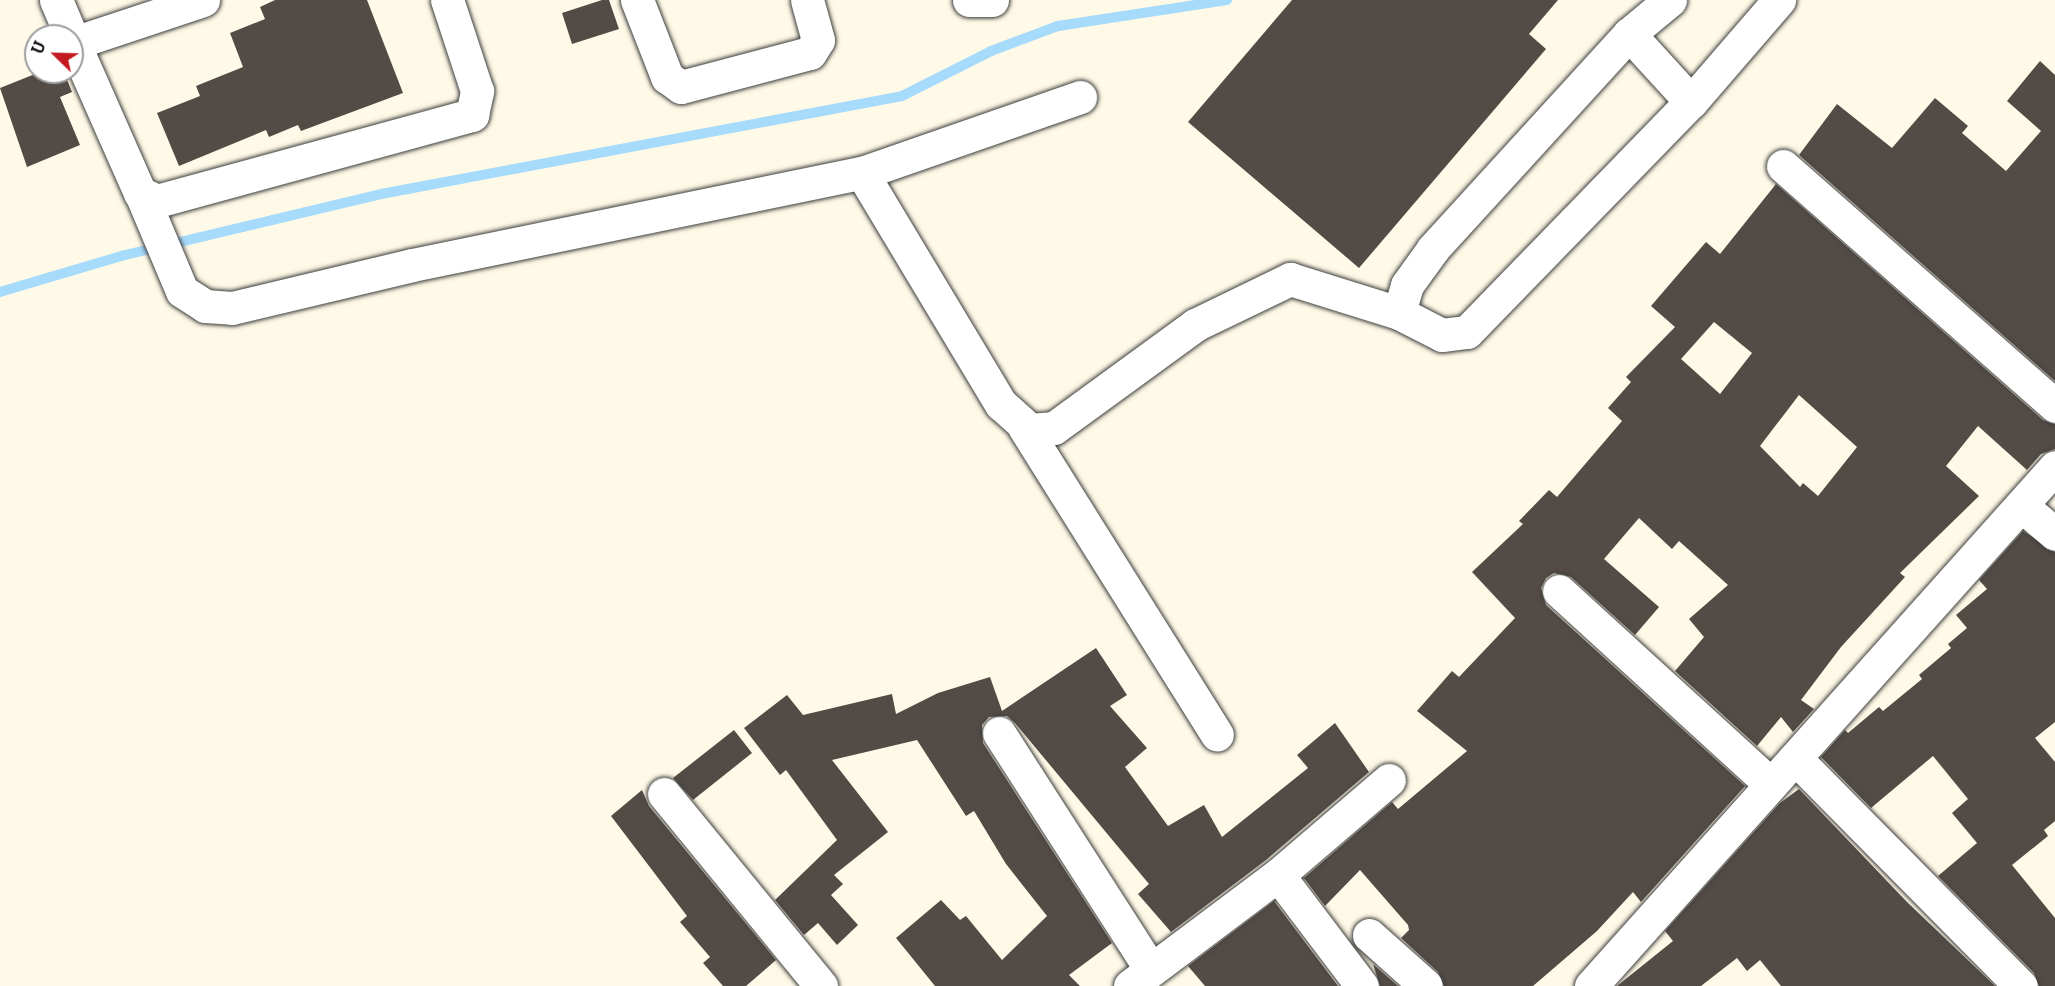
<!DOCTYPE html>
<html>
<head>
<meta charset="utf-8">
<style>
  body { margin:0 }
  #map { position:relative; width:2055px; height:986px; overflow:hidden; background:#fffae7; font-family:Bitter,serif }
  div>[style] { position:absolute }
  .stream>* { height:10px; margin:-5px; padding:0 5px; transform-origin:5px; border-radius:5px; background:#a7dbfb }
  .building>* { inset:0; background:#534b46 }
  .roads { filter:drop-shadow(0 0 2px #3d3d3d) drop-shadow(0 0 2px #3d3d3d) }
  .minor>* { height:33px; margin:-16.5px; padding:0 16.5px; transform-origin:16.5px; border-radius:16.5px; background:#fff }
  span { translate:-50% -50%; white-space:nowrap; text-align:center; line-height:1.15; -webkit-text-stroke:6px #fff; paint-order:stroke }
  .north { position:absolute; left:24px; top:24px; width:60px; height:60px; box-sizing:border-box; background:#fff; border:2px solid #9d9d9d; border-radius:50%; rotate:293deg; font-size:16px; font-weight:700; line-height:24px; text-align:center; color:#0a0a0a }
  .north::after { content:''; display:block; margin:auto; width:21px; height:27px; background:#c31921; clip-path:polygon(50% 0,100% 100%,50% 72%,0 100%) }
</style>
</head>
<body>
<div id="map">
  <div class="stream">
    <div style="left:0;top:292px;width:130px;rotate:-16.5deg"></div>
    <div style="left:125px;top:255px;width:263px;rotate:-13.4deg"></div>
    <div style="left:381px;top:194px;width:530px;rotate:-10.65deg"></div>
    <div style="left:902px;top:96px;width:100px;rotate:-26.8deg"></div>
    <div style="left:991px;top:51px;width:72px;rotate:-20.5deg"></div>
    <div style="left:1058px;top:26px;width:171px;rotate:-8.7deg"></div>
  </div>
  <div class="building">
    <div style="clip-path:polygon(275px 0,367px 0,403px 93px,301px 131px,298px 125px,269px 137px,266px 130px,179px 166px,157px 113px,200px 96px,196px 86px,243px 67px,230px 33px,265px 19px,260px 7px)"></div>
    <div style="clip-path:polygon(602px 0,609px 0,619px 29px,572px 44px,562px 13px)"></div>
    <div style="clip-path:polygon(1292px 0,1558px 0,1529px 34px,1546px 49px,1359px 268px,1188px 122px)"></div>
    <div style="clip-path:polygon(2040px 61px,2055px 75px,2055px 381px,1799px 155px,1837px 104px,1892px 148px,1935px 98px,1968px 126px,1962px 133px,2006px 171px,2041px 131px,2007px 101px)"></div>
    <div style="clip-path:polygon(40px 72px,64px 72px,72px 92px,60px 97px,80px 145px,27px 167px,0 88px)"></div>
    <div style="clip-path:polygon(evenodd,1776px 184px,2043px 420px,2055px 424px,2055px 449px,2041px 454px,2027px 470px,1978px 426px,1946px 466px,1979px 496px,1900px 573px,1905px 577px,1841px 647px,1801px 700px,1814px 709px,1793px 732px,1781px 717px,1757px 746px,1675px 671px,1704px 637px,1689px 619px,1728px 585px,1679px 541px,1672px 549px,1639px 518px,1604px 559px,1659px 607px,1635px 635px,1571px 577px,1554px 573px,1546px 578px,1541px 588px,1546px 605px,1745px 786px,1641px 902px,1633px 892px,1597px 931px,1533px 986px,1444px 986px,1438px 972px,1401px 938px,1409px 930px,1408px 925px,1360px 870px,1325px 906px,1304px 878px,1392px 802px,1398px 809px,1467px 751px,1417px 711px,1452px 671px,1459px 677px,1515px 618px,1472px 572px,1523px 524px,1519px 521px,1549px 490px,1557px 497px,1622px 421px,1608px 408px,1631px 382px,1626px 377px,1675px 327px,1651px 306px,1706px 242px,1720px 254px,1776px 184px,1714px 322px,1752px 353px,1720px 394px,1681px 359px,1714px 322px,1776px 184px,1799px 395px,1857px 447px,1818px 496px,1803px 483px,1800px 487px,1760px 446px,1799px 395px)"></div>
    <div style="clip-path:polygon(2023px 531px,2055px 552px,2055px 722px,2035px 738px,2055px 762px,2055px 821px,2044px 830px,2048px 836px,2012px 865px,2055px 918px,2055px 986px,2039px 986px,2034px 973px,1938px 876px,1977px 843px,1952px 813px,1968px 799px,1933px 756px,1871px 808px,1821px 757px,1845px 730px,1848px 733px,1879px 707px,1883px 711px,1922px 679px,1919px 675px,1951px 648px,1948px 644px,1967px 628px,1956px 615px,1987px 589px,1979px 580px)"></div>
    <div style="clip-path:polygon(1096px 648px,1127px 695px,1110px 706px,1147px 748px,1125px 767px,1168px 826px,1204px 805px,1222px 837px,1308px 768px,1297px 755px,1335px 723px,1369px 772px,1266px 860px,1171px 932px,1138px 894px,1149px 884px,1015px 723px,1007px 716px,989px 717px,982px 725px,983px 743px,1112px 943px,1069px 975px,1080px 986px,935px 986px,896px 938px,941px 900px,960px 920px,966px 916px,1002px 960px,1047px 916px,1006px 864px,974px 811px,966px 816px,917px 740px,832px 760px,888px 832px,834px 875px,843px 884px,831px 895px,858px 925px,837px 945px,818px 923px,804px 935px,775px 900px,837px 840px,786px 770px,780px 775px,744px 728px,787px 695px,803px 715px,892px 694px,896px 714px,938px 693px,990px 677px,1002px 711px)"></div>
    <div style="clip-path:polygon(734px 730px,752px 753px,693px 800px,673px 778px)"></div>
    <div style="clip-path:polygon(1799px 789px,1907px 902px,1995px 986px,1781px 986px,1760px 960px,1747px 971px,1737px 958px,1701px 986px,1617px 986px,1673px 941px,1665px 931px,1780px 803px)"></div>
    <div style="clip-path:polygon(642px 790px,649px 806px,776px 960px,746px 986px,723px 986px,703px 963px,710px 957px,680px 922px,687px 916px,611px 816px)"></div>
    <div style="clip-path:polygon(1274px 901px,1338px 986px,1205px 986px,1188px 966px)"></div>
    <div style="clip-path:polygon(1373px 964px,1398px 986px,1380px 986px)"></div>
  </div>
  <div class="roads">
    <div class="minor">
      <div style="left:56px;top:0;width:39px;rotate:67deg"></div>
      <div style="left:637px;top:0;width:83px;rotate:68.7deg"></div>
      <div style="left:667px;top:77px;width:17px;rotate:36deg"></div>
      <div style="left:681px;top:87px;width:133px;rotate:-14.8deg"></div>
      <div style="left:810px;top:53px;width:15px;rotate:-58deg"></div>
      <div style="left:818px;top:40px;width:41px;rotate:-105.4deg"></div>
      <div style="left:969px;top:0;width:23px"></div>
      <div style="left:1670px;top:0;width:53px;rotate:140.3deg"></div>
      <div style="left:1629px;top:34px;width:291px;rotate:132.4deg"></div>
      <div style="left:1433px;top:249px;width:44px;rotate:125.8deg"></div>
      <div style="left:1407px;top:285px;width:29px;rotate:106deg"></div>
      <div style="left:1399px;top:313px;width:48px;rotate:27.1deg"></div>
      <div style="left:1442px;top:335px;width:25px;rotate:-7deg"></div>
      <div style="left:1467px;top:332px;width:321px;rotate:-45.8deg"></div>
      <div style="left:1691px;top:102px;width:135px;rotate:-49.2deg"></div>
      <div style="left:1629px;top:34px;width:92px;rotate:47.6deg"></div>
      <div style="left:72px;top:39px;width:168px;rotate:66.2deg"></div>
      <div style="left:140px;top:193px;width:19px;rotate:25deg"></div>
      <div style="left:157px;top:201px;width:327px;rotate:-15.3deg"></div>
      <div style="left:472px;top:115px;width:25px;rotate:-78deg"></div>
      <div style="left:477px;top:91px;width:96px;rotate:-108.2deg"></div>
      <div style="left:74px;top:43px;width:136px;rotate:-18.4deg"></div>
      <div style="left:1783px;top:166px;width:363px;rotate:41.4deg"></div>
      <div style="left:862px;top:173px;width:270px;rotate:59deg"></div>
      <div style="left:1001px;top:404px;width:39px;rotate:42deg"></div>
      <div style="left:1030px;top:430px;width:24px;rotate:-5deg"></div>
      <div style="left:1054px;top:428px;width:175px;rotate:-36.1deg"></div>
      <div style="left:1195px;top:325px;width:106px;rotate:-25.8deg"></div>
      <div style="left:1290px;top:279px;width:114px;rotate:17.3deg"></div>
      <div style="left:142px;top:196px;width:103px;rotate:67.2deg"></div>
      <div style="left:182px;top:291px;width:27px;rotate:33deg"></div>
      <div style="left:205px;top:306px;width:27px;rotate:4deg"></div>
      <div style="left:232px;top:308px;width:185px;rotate:-13.4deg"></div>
      <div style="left:412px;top:265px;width:459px;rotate:-11.6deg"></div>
      <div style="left:862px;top:173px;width:231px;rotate:-19.2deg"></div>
      <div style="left:1024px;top:427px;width:363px;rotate:57.9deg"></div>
      <div style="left:2022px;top:506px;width:43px;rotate:40.3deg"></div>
      <div style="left:1559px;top:591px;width:285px;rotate:42.4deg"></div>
      <div style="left:999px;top:733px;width:279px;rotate:57.3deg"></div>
      <div style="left:1795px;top:758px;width:321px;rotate:45.3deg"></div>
      <div style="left:664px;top:794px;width:248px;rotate:50.7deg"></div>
      <div style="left:1278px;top:875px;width:139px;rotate:52.9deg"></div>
      <div style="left:1369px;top:935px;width:76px;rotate:41.8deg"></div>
      <div style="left:1130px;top:986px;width:185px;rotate:-36.9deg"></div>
      <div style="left:1278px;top:875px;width:146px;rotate:-40.6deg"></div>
      <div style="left:1591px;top:986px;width:696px;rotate:-48.2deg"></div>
    </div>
  </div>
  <div class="north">U</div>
</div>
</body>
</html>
